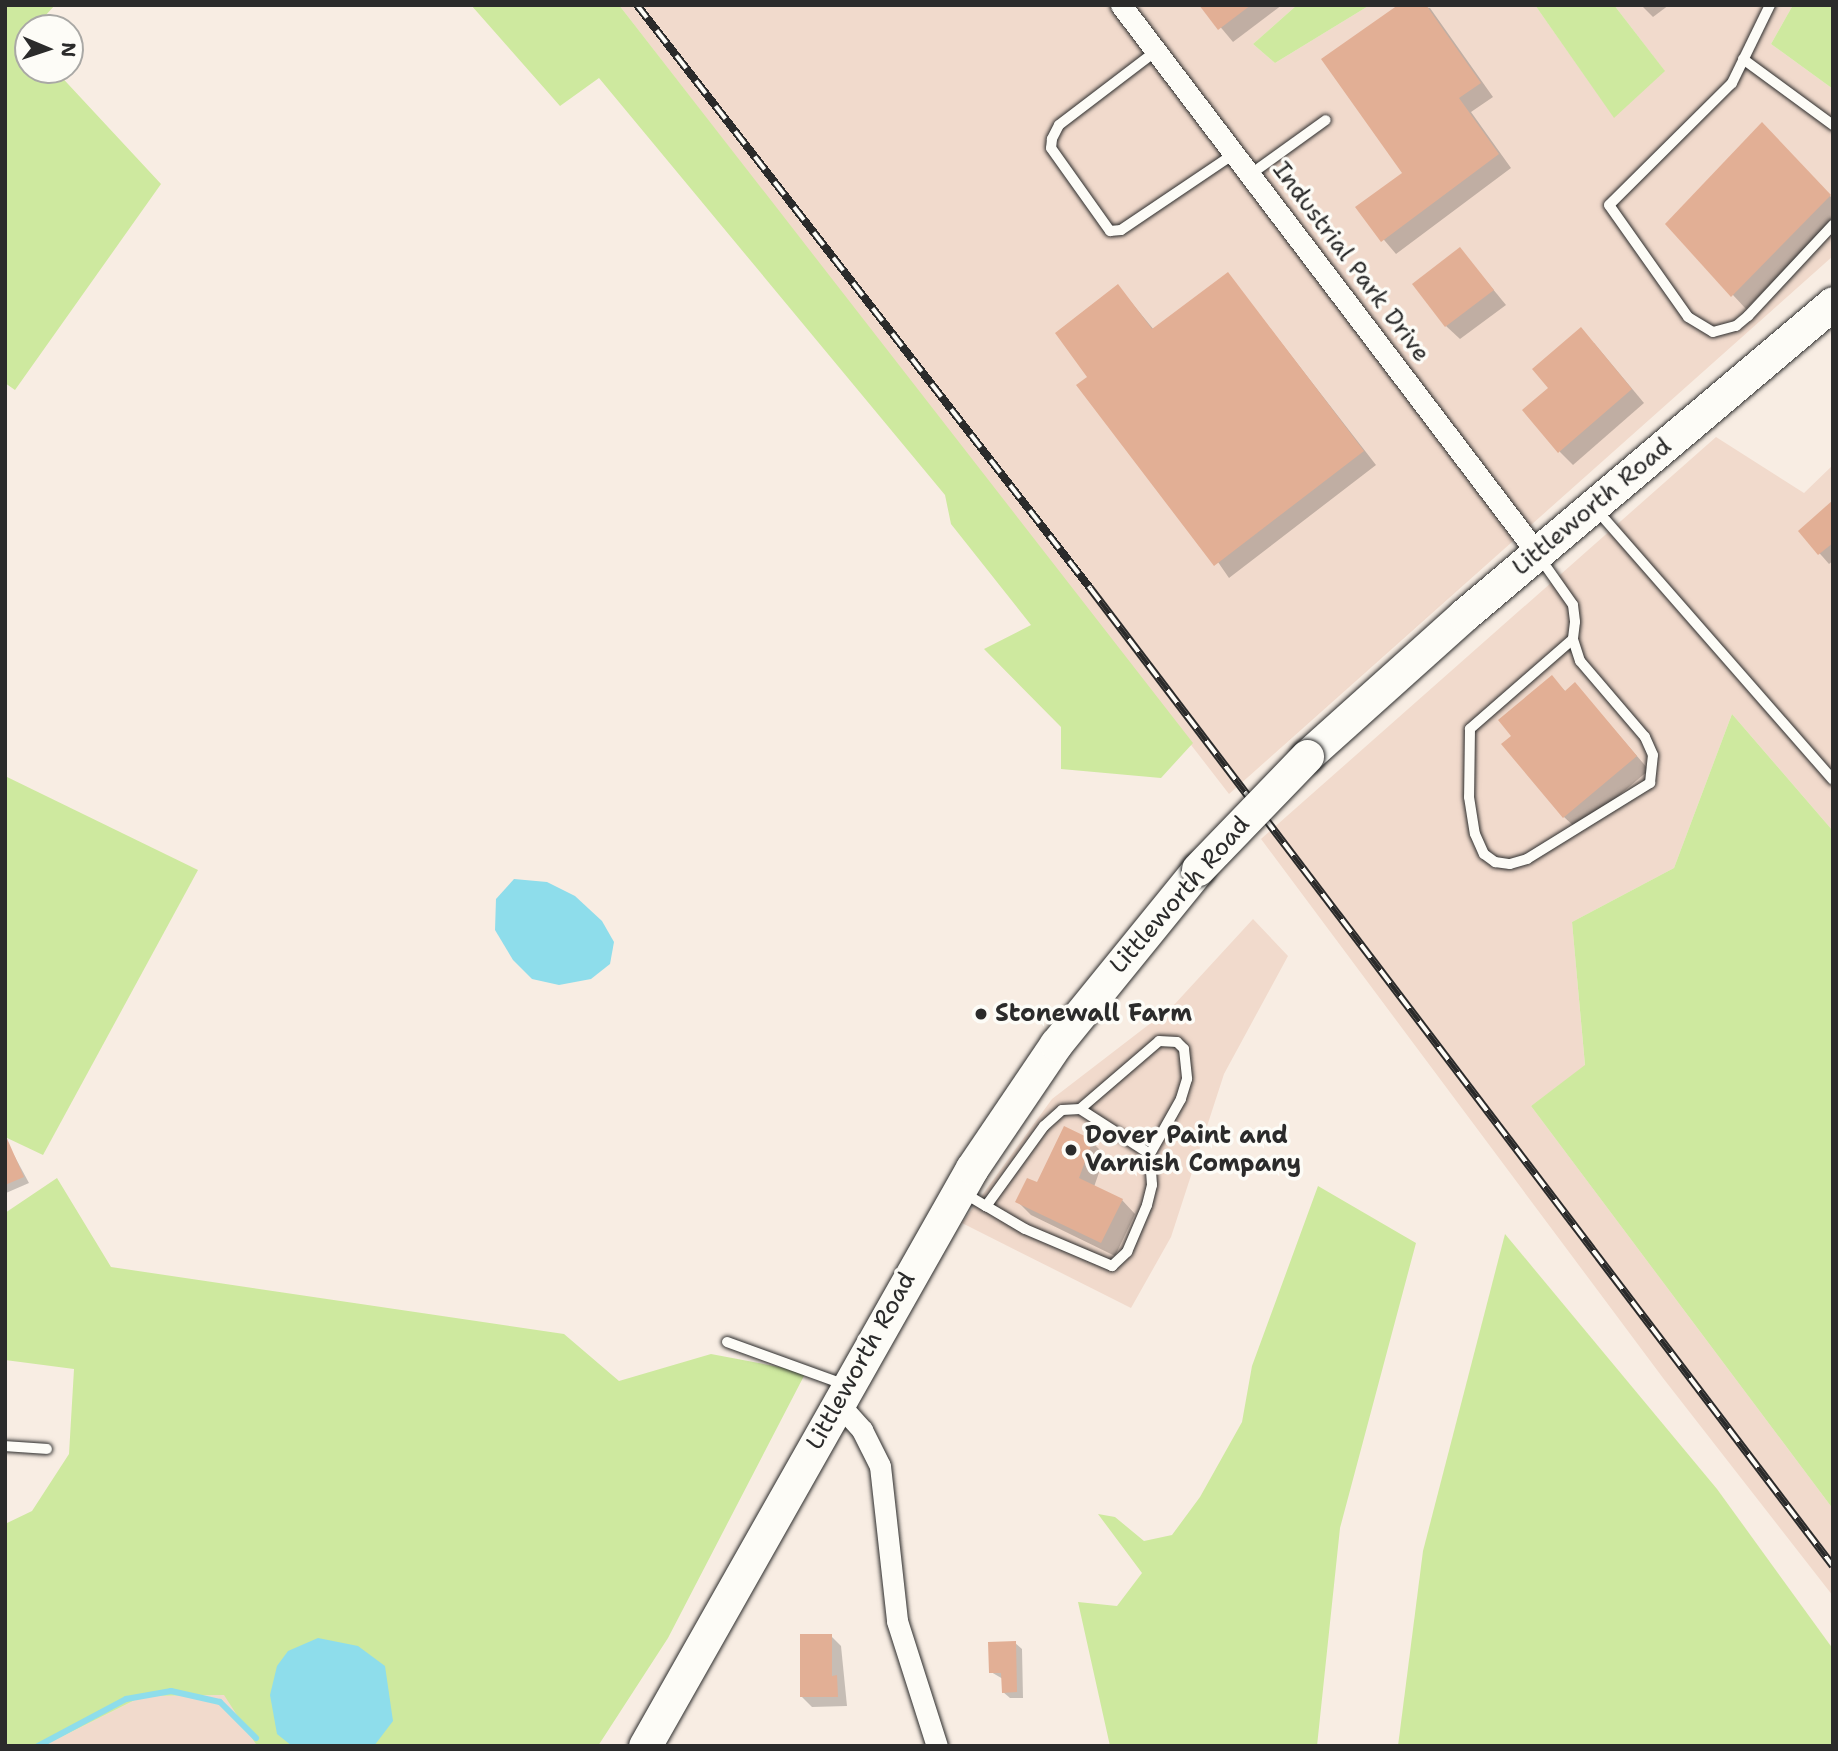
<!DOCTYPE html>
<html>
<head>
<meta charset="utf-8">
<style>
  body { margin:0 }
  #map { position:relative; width:1838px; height:1751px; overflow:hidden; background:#f8ede3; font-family:"Shantell Sans",sans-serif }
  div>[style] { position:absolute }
  .built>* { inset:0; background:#f1dacc }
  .green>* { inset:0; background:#cee99f }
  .water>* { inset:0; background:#8eddeb }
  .shadow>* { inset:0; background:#0003 }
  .stream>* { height:6px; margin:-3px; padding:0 3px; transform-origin:3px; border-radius:3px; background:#8eddeb }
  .building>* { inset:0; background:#e2af95 }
  .roads { filter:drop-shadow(0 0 2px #2b2b2b) drop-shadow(0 0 2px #2b2b2b) }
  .lane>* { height:10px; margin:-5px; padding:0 5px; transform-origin:5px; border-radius:5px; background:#fdfcf7 }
  .street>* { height:21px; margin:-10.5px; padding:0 10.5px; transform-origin:10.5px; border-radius:10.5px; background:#fdfcf7 }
  .primary>* { height:33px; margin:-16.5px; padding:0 16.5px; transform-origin:16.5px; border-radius:16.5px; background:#fdfcf7 }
  .rail>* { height:8px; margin-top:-4px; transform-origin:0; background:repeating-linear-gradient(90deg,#fdfcf7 0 16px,#2b2b2b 0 32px); box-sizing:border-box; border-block:2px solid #2b2b2b }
  .bridges { filter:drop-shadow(0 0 2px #2b2b2b) drop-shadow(0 0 2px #2b2b2b) }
  .primary-bridge>* { height:33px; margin:-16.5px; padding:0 16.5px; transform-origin:16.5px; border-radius:16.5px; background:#fdfcf7 }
  .dots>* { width:19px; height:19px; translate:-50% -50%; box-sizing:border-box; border:4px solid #fdfcf7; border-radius:50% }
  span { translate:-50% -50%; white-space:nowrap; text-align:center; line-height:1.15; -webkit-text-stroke:7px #fdfcf7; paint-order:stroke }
  .street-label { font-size:24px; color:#2b2b2b }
  .poi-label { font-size:24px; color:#2b2b2b; font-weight:700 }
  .left { translate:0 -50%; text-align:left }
  .frame { position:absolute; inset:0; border:7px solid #2b2b2b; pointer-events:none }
  .north { position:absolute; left:14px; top:14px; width:70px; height:70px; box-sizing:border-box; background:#fdfcf7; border:2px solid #a9a8a5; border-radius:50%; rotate:92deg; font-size:19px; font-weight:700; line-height:28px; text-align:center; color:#2b2b2b }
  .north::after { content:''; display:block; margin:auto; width:24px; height:32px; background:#2b2b2b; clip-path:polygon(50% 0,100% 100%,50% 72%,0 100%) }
</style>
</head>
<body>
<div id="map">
  <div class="built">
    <div style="clip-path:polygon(619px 5px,1297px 5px,1253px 44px,1275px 63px,1370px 5px,1535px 5px,1614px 117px,1664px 70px,1614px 5px,1793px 5px,1771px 44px,1833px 89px,1833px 256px,1229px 794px)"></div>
    <div style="clip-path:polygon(1716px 437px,1804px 493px,1833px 465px,1833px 831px,1732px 714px,1674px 868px,1572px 922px,1585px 1066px,1531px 1106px,1833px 1509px,1833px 1596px,1663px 1378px,1261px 839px)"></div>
    <div style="clip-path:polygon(1253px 919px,1288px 956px,1224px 1074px,1171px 1237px,1131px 1308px,962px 1223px,1052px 1099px,1173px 1006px)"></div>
    <div style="clip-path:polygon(225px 1695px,257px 1746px,43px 1746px,143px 1696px)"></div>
  </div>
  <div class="green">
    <div style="clip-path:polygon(5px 5px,55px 5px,34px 28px,28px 28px,28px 70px,55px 70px,161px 184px,15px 390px,5px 383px)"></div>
    <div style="clip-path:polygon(471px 5px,619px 5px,1193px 743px,1161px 778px,1061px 769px,1061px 727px,984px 649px,1031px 625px,951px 524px,945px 495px,599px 78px,560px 106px)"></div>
    <div style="clip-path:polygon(1297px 5px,1370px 5px,1275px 63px,1253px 44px)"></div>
    <div style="clip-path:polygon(1535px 5px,1614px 5px,1665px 71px,1614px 118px)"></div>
    <div style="clip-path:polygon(1793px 5px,1833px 5px,1833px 89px,1771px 44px)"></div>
    <div style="clip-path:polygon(1732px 714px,1833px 831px,1833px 1509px,1531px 1106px,1585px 1065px,1572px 922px,1674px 868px)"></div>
    <div style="clip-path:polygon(5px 776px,198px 870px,43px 1155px,5px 1137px)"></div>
    <div style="clip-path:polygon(57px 1178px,111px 1267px,564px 1334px,619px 1381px,711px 1354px,806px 1372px,668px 1638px,598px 1746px,257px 1746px,224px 1695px,143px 1696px,43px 1746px,5px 1746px,5px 1524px,32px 1511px,69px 1454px,74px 1369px,5px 1360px,5px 1213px)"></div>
    <div style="clip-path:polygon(1318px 1186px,1416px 1243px,1340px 1528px,1317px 1746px,1110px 1746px,1078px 1602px,1117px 1606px,1142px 1573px,1098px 1514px,1115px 1517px,1144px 1541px,1172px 1535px,1200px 1497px,1242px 1422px,1252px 1366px)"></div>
    <div style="clip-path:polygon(1505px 1234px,1717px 1489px,1833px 1649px,1833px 1746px,1398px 1746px,1423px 1551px)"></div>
  </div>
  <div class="water">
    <div style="clip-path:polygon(514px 879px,547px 882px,575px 896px,602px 921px,614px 942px,610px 964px,591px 979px,559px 985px,532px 979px,513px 960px,495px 930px,496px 899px)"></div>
    <div style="clip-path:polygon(318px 1638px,358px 1646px,385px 1666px,393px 1721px,374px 1746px,292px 1746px,277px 1734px,270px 1695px,277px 1666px,288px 1651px)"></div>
  </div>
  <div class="shadow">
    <div style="clip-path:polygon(1202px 5px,1282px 5px,1233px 42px)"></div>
    <div style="clip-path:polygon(1401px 5px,1430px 8px,1493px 97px,1471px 112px,1511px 168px,1396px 254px,1357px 208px,1404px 173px)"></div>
    <div style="clip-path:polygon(1641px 5px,1669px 5px,1653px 17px)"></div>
    <div style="clip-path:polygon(1775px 138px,1833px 199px,1833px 220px,1746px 309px,1667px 224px)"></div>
    <div style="clip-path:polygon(1460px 249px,1506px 305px,1460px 339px,1446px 326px)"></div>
    <div style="clip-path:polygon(1228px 274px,1376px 465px,1229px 578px,1090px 377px,1118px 286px,1154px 330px)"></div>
    <div style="clip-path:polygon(1594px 343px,1644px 403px,1573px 465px,1560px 452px,1551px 388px)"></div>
    <div style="clip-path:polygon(1833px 503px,1833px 561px,1829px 564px,1800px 531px)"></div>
    <div style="clip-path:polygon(1552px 678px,1566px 692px,1575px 684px,1649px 770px,1578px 830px,1564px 817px,1513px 736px)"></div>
    <div style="clip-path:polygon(1092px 1142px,1105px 1155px,1094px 1187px,1122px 1200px,1135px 1214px,1115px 1256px,1031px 1215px,1018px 1202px)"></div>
    <div style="clip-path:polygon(9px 1146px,29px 1183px,6px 1193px,5px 1147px)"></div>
    <div style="clip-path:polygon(831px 1636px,841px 1646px,847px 1706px,812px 1707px,802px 1697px)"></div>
    <div style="clip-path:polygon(1015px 1643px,1022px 1649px,1023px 1698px,1010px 1698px,1003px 1692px,1003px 1679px,991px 1672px)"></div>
  </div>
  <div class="stream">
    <div style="left:38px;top:1746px;width:100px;rotate:-28.1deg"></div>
    <div style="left:126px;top:1699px;width:46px;rotate:-10.1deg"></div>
    <div style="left:171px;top:1691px;width:50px;rotate:12.7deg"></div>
    <div style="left:220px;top:1702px;width:51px;rotate:45deg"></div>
  </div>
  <div class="building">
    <div style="clip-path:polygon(1199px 5px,1251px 5px,1218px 30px)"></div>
    <div style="clip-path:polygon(1398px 5px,1426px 5px,1481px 83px,1459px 98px,1499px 154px,1381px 242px,1355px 207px,1402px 173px,1321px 59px)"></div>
    <div style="clip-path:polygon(1762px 122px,1831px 195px,1731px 297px,1665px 224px)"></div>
    <div style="clip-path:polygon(1460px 247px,1494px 290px,1445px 327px,1412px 284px)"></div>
    <div style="clip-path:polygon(1228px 272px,1364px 451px,1214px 566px,1076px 385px,1087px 377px,1055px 333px,1118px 284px,1152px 329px)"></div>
    <div style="clip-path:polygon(1581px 327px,1632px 389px,1558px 453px,1522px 410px,1548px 388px,1532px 369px)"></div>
    <div style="clip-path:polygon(1833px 500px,1833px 543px,1818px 555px,1798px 531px)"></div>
    <div style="clip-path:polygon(1552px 675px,1565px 691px,1575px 682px,1637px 756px,1563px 818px,1501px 744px,1511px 736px,1498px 720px)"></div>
    <div style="clip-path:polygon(1064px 1126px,1093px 1140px,1079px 1178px,1123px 1199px,1101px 1243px,1015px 1202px,1027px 1178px,1037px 1182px)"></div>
    <div style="clip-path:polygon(5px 1134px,24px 1177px,5px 1185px)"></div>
    <div style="clip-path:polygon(800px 1634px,832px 1634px,832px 1676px,837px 1675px,838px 1697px,800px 1697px)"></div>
    <div style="clip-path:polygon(1016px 1641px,1017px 1692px,1002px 1693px,1001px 1673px,989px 1673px,988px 1642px)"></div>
  </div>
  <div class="roads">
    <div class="lane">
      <div style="left:1770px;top:5px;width:87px;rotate:116deg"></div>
      <div style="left:1732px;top:83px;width:173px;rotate:135.2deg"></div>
      <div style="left:1609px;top:205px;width:137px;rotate:54.8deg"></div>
      <div style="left:1688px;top:317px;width:29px;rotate:31deg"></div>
      <div style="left:1713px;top:332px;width:24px;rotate:-15deg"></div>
      <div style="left:1736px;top:326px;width:16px;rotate:-40deg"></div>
      <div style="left:1748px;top:316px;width:125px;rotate:-47deg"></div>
      <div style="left:1156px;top:51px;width:122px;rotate:142.7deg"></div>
      <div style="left:1059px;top:125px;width:16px;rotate:117deg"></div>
      <div style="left:1052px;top:139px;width:9px;rotate:96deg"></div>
      <div style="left:1051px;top:148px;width:102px;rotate:54.6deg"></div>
      <div style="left:1110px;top:231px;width:11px;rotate:-5deg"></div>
      <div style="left:1121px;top:230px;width:138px;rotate:-34deg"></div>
      <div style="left:1743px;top:59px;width:112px;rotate:36.3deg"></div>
      <div style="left:1251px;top:174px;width:92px;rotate:-35.8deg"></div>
      <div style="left:1595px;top:508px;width:361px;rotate:48.8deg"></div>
      <div style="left:1538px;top:555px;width:61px;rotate:55deg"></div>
      <div style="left:1573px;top:605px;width:17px;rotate:83deg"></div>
      <div style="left:1575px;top:622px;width:17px;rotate:97deg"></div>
      <div style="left:1573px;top:639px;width:137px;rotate:138.9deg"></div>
      <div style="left:1470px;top:729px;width:68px;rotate:90.8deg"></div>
      <div style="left:1469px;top:797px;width:37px;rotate:81deg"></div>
      <div style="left:1475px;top:834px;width:22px;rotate:66deg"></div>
      <div style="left:1484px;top:854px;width:14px;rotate:36deg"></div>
      <div style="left:1495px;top:862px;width:15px;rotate:8deg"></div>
      <div style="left:1510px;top:864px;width:18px;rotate:-16deg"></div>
      <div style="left:1527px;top:859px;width:145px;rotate:-31.7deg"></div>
      <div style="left:1650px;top:783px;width:28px;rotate:-84deg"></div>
      <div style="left:1653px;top:755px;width:20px;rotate:-114deg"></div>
      <div style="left:1645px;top:737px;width:100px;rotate:-130.5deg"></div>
      <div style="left:1580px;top:661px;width:23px;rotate:-108deg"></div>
      <div style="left:1080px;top:1109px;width:104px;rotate:-40.7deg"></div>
      <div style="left:1159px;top:1041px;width:18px;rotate:3deg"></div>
      <div style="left:1177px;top:1042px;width:10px;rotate:45deg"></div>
      <div style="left:1184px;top:1049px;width:30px;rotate:84deg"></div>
      <div style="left:1187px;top:1079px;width:21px;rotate:107deg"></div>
      <div style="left:1181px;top:1099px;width:63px;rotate:119.4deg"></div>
      <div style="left:964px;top:1193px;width:26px;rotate:31deg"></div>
      <div style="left:986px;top:1206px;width:45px;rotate:30.5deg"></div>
      <div style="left:1025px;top:1229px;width:95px;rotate:23deg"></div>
      <div style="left:1112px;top:1266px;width:21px;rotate:-43deg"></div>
      <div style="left:1127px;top:1252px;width:51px;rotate:-66.9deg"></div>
      <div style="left:1147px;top:1205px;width:21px;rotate:-76deg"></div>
      <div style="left:1152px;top:1185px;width:31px;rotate:-94deg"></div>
      <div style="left:1150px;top:1154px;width:83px;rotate:-147.3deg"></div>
      <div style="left:1080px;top:1109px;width:18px;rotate:177deg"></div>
      <div style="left:1062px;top:1110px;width:24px;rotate:138deg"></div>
      <div style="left:1044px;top:1126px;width:99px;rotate:125.9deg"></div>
      <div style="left:727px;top:1342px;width:127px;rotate:19.9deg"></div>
      <div style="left:5px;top:1446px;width:42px;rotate:4.1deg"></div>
    </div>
    <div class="street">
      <div style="left:1121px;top:5px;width:688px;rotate:52.8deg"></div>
      <div style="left:837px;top:1402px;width:38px;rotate:48deg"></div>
      <div style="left:862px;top:1430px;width:40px;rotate:63.4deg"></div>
      <div style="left:880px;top:1466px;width:156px;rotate:83.7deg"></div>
      <div style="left:897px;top:1621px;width:131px;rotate:72.3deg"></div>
    </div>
    <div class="primary">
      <div style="left:1307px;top:756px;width:211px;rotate:-41.9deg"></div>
      <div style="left:1464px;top:615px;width:483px;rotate:-40.2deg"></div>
      <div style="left:645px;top:1746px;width:664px;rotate:-60.5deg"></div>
      <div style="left:972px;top:1168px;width:150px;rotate:-55.9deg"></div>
      <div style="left:1056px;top:1044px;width:225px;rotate:-50.9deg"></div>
    </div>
  </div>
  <div class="rail">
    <div style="left:637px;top:5px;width:738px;rotate:52.15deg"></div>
    <div style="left:1090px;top:588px;width:1228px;rotate:52.78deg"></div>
  </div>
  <div class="bridges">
    <div class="primary-bridge">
      <div style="left:1198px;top:869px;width:157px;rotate:-46deg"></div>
    </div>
  </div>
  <div class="dots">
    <div style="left:981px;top:1014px;background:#2b2b2b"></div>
    <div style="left:1071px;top:1150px;background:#2b2b2b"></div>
  </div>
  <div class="street-label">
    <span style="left:1351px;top:262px;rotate:53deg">Industrial Park Drive</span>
    <span style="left:1592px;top:507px;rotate:-40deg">Littleworth Road</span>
    <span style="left:1180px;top:895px;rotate:-49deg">Littleworth Road</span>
    <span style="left:861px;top:1361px;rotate:-61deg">Littleworth Road</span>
  </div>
  <div class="poi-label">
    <span class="left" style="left:995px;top:1014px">Stonewall Farm</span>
    <span class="left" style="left:1085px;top:1150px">Dover Paint and<br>Varnish Company</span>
  </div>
  <div class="frame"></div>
  <div class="north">N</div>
</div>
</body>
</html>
